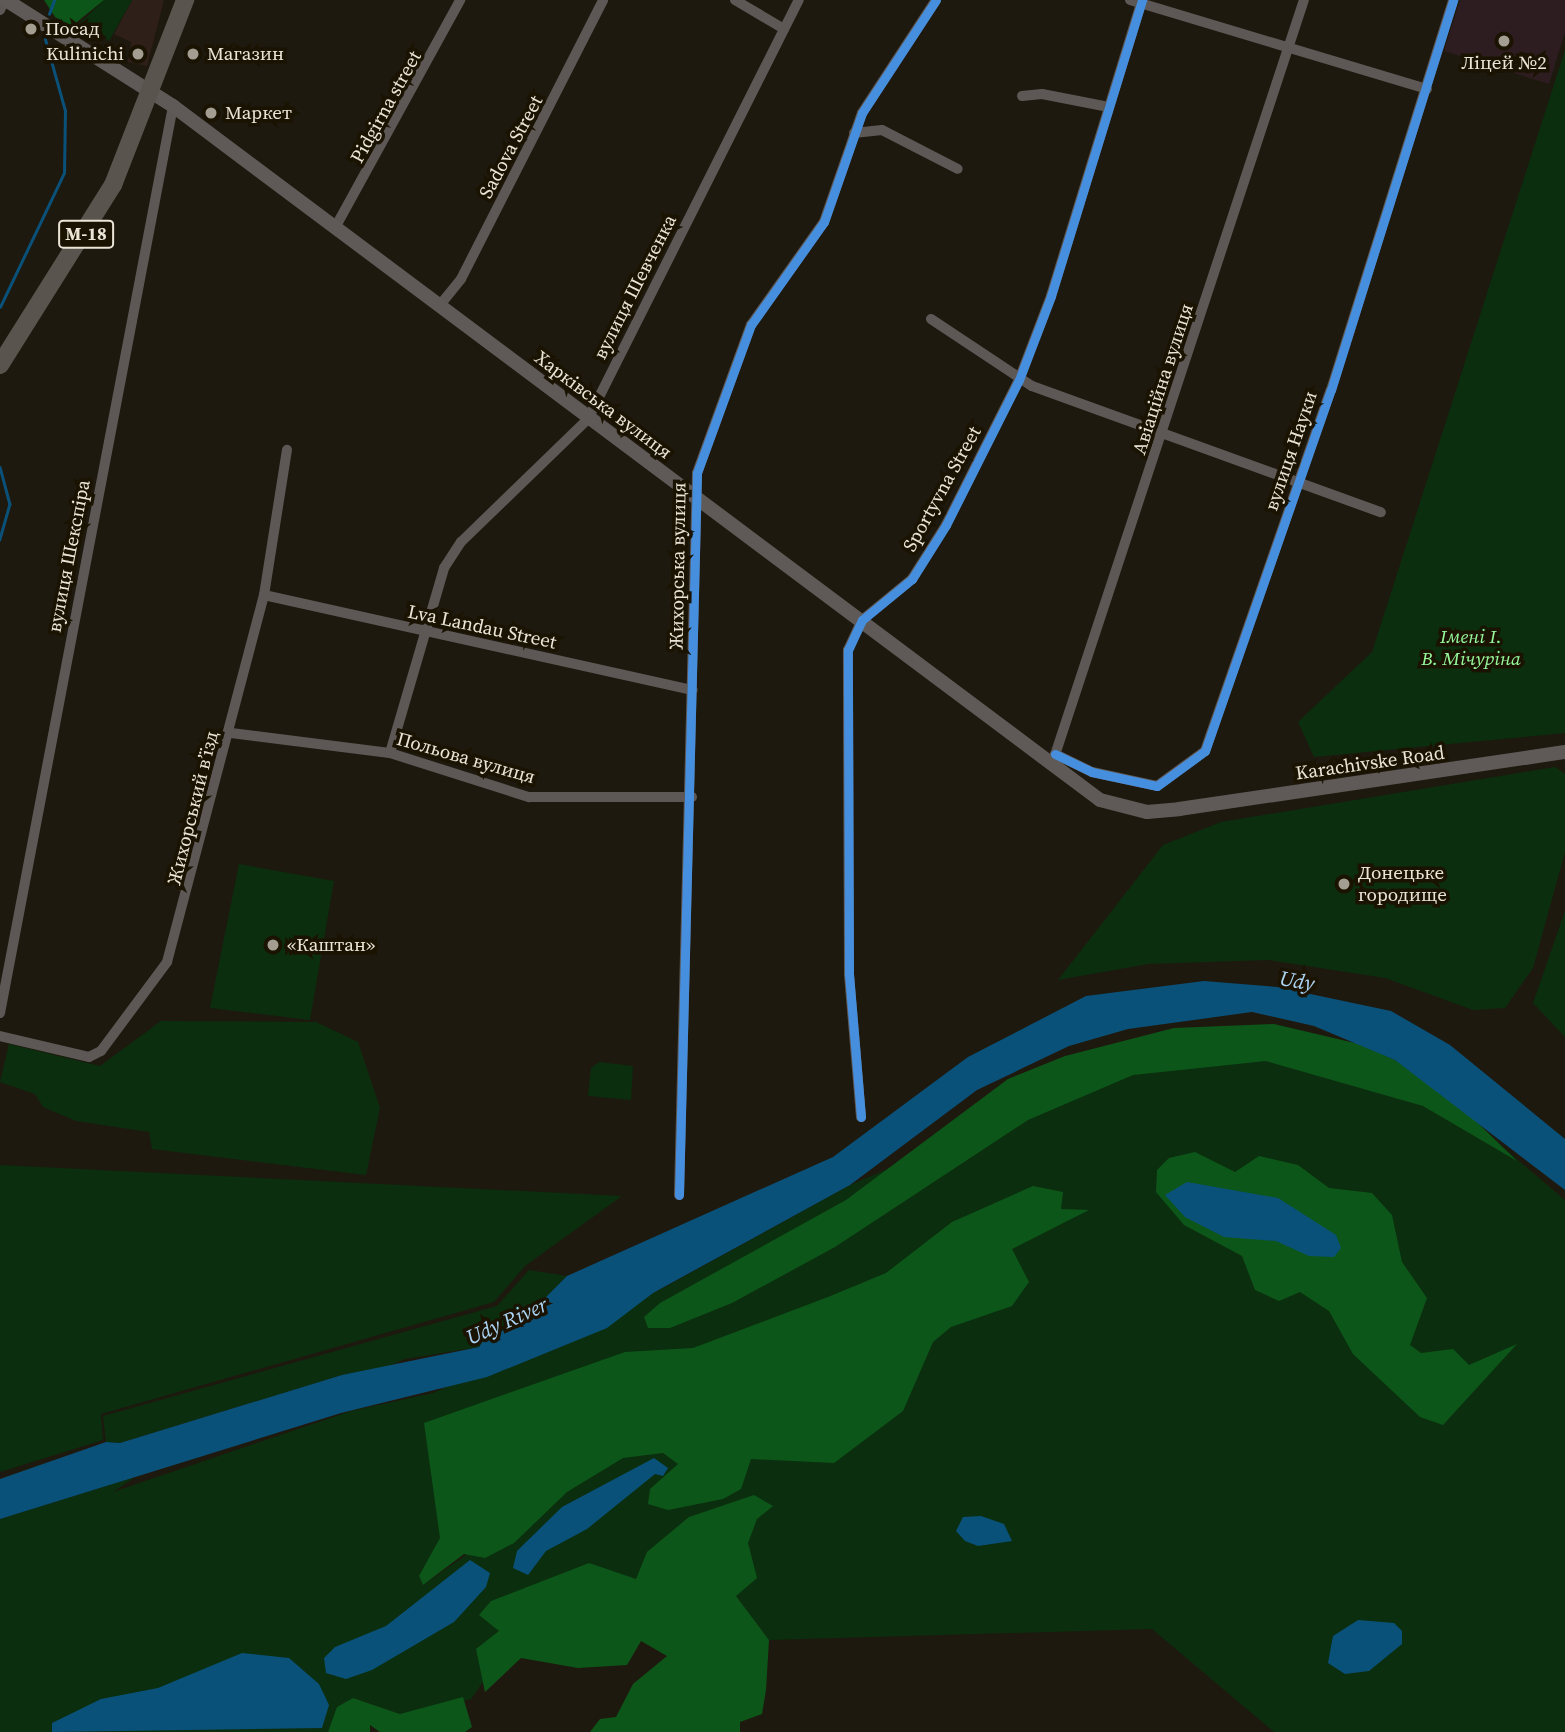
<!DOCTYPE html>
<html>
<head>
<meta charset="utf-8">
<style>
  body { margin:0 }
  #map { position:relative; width:1565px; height:1732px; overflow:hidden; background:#1e190e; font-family:"Source Serif 4",serif }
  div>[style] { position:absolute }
  .commercial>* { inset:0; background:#2e1f18 }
  .education>* { inset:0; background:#2e1d20 }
  .green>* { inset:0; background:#0b2e0e }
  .forest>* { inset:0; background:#0d5619 }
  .water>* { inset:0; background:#0a517a }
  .stream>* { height:2.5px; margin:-1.25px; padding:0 1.25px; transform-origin:1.25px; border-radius:1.25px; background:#0a517a }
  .street>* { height:10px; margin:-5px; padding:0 5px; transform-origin:5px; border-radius:5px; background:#5d5856 }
  .secondary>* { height:14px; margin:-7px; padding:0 7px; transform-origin:7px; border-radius:7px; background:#5f5a57 }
  .highway>* { height:18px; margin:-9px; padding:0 9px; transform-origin:9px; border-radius:9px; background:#5a544f }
  .cycleway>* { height:9px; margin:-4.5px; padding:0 4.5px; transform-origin:4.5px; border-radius:4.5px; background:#468fdf }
  .dots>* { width:19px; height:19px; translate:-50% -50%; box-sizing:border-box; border:4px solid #1b1301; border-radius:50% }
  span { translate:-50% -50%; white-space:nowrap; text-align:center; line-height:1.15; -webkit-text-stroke:7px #1b1301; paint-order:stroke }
  .shield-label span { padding:2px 5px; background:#1b1301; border:2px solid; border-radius:5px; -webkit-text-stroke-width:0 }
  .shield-label { font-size:18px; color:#ebe5d8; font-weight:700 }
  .poi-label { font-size:19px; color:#ebe5d8 }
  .left { translate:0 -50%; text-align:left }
  .right { translate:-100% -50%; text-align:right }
  .street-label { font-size:19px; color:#ebe5d8 }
  .park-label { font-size:19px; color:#96f99b; font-style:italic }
  .water-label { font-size:21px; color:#acd4f5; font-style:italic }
</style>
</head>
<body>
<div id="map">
  <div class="commercial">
    <div style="clip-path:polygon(132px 0,164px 0,147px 66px,128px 62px,131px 42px,114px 34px)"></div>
  </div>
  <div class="education">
    <div style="clip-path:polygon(1460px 0,1565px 0,1565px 32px,1549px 84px,1444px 51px)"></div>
  </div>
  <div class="green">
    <div style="clip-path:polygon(104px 0,132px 0,109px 41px,79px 24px)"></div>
    <div style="clip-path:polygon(1565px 50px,1565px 733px,1314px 757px,1298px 722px,1372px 652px)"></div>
    <div style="clip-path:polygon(1555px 767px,1565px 774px,1565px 852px,1533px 968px,1505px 1008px,1473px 1010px,1385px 978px,1269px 960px,1148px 964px,1058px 980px,1163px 845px,1221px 822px)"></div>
    <div style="clip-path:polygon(239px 864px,334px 881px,310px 1020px,210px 1008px)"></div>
    <div style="clip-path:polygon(1565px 911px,1565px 1037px,1533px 1003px)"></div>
    <div style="clip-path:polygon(161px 1021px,316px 1022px,358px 1042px,380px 1108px,366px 1175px,152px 1149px,149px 1132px,76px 1121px,43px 1107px,35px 1094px,0 1082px,9px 1044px,100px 1066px)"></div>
    <div style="clip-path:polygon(evenodd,1294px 1055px,1446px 1099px,1565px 1200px,1565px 1732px,1274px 1732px,1152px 1629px,769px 1640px,736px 1596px,747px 1543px,488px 1675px,471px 1699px,453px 1704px,400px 1714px,353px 1698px,327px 1732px,0 1732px,0 1519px,135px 1477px,113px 1492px,351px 1411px,433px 1393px,665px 1287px,850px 1185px,1137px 1063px,1294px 1055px,441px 1538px,466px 1555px,423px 1585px,419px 1577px,441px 1538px)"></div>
    <div style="clip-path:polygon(599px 1062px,633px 1066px,631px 1100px,588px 1096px,591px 1068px)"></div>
    <div style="clip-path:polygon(0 1165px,622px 1196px,525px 1266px,494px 1302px,101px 1414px,103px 1440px,0 1472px)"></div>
    <div style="clip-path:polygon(529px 1270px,567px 1276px,514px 1329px,488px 1333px,479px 1347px,405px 1359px,373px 1373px,342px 1375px,120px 1443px,106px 1442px,103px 1416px,497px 1306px)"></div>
  </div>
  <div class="forest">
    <div style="clip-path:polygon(44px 0,104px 0,72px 26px,55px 17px)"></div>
    <div style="clip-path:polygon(1274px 1024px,1359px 1044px,1395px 1060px,1450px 1096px,1517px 1161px,1423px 1106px,1266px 1061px,1133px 1075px,1028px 1120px,835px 1247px,732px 1303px,670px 1328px,648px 1328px,644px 1317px,660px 1303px,846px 1200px,1008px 1079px,1065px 1056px,1174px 1028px)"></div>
    <div style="clip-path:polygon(1195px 1152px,1235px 1172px,1259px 1156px,1298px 1165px,1329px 1188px,1372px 1193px,1392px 1215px,1402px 1262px,1427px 1298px,1410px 1345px,1421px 1353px,1453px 1349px,1469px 1365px,1517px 1344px,1443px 1425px,1420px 1417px,1353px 1354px,1329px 1311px,1300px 1292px,1279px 1301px,1255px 1290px,1242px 1256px,1184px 1225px,1156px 1192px,1157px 1170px,1169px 1158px)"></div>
    <div style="clip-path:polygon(1033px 1186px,1063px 1192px,1061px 1209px,1089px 1210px,1012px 1249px,1029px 1282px,1012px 1306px,951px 1327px,933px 1342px,903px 1411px,834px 1463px,751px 1459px,741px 1489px,723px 1499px,668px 1510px,648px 1504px,650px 1489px,678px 1464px,663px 1453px,623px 1458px,567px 1492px,514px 1543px,485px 1558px,464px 1554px,423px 1585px,419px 1576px,440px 1538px,424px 1423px,625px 1352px,693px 1348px,828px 1297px,886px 1273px,952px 1222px)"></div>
    <div style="clip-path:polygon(754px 1495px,773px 1506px,757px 1519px,748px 1543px,757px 1578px,736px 1596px,769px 1640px,766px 1690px,762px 1714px,740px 1722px,740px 1732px,590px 1732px,600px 1719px,616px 1717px,633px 1684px,667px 1656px,641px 1641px,627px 1665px,578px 1668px,521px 1658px,485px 1692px,476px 1649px,499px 1631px,479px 1615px,491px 1601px,589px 1563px,636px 1579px,647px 1552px,689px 1517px)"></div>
    <div style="clip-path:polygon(463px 1697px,472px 1727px,465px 1732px,380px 1732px,370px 1725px,370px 1732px,328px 1732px,337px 1707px,353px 1698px,400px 1714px)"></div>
  </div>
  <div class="water">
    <div style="clip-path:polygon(1204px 981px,1277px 987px,1391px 1011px,1450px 1045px,1565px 1139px,1565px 1190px,1395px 1060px,1314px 1026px,1252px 1012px,1128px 1029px,1069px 1046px,977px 1090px,850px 1185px,653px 1293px,607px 1328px,487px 1377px,341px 1413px,0 1519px,0 1479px,106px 1442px,120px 1443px,342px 1375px,479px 1347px,488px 1333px,514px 1329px,567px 1276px,833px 1157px,968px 1057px,1086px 996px)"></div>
    <div style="clip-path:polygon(1187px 1182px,1278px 1198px,1336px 1235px,1341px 1248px,1334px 1257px,1309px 1256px,1276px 1241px,1224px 1237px,1185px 1217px,1165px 1195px)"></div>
    <div style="clip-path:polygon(654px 1458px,668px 1468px,663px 1476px,655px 1474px,587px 1529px,546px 1551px,528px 1575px,513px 1568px,517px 1551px,562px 1507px)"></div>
    <div style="clip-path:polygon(981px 1516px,1004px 1524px,1012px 1541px,978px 1546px,965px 1541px,956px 1531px,963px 1517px)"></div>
    <div style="clip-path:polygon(470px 1560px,490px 1573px,486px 1587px,454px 1622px,372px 1670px,346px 1679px,326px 1673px,324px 1658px,335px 1647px,386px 1626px)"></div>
    <div style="clip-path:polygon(1358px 1620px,1394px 1623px,1402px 1631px,1402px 1644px,1369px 1671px,1345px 1674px,1328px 1663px,1333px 1636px)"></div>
    <div style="clip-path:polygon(242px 1653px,289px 1658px,319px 1684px,329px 1705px,322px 1728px,52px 1732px,52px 1723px,101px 1699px,158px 1688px)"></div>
  </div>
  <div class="stream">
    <div style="left:49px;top:14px;width:15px;rotate:-70deg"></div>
    <div style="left:0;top:307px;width:148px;rotate:-64.5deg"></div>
    <div style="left:64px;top:173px;width:62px;rotate:-89.1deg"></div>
    <div style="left:65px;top:111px;width:78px;rotate:-105.6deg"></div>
    <div style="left:0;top:467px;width:38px;rotate:75deg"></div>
    <div style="left:10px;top:504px;width:37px;rotate:106deg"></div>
  </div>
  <div class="street">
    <div style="left:735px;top:0;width:57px;rotate:30.6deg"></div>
    <div style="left:1130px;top:0;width:310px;rotate:16.7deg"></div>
    <div style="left:0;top:10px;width:11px;rotate:-63deg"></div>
    <div style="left:1022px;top:96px;width:20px;rotate:-6deg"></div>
    <div style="left:1042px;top:94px;width:68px;rotate:11deg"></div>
    <div style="left:854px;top:133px;width:28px;rotate:-6deg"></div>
    <div style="left:882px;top:130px;width:85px;rotate:27.2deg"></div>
    <div style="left:336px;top:226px;width:258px;rotate:-61.2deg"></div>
    <div style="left:440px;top:305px;width:33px;rotate:-51deg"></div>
    <div style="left:461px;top:279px;width:313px;rotate:-63deg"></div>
    <div style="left:931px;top:319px;width:121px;rotate:33.6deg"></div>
    <div style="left:1032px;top:386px;width:371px;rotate:19.9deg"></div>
    <div style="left:264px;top:595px;width:439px;rotate:12.5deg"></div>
    <div style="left:231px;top:733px;width:160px;rotate:7.2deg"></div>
    <div style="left:390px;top:753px;width:146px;rotate:17.6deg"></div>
    <div style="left:529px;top:797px;width:163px"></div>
    <div style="left:390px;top:753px;width:193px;rotate:-73.7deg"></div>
    <div style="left:444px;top:568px;width:31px;rotate:-57deg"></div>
    <div style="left:461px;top:542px;width:177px;rotate:-44.1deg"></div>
    <div style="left:588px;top:419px;width:469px;rotate:-63.3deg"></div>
    <div style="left:1055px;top:754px;width:41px;rotate:25.9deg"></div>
    <div style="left:1092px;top:772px;width:66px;rotate:12.2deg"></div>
    <div style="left:1157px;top:786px;width:59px;rotate:-36.1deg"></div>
    <div style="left:1205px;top:751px;width:382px;rotate:-70.8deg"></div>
    <div style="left:1331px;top:390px;width:409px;rotate:-72.6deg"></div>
    <div style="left:1053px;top:761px;width:801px;rotate:-71.75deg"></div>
    <div style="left:0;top:1013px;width:923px;rotate:-79.2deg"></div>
    <div style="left:0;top:1036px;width:91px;rotate:13.3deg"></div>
    <div style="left:89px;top:1057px;width:13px;rotate:-27deg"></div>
    <div style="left:101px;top:1051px;width:111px;rotate:-53.4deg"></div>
    <div style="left:167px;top:962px;width:380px;rotate:-75.2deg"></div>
    <div style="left:264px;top:595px;width:147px;rotate:-81deg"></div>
    <div style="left:861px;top:1117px;width:144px;rotate:-94.8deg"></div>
    <div style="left:849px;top:974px;width:324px;rotate:-90.2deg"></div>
    <div style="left:848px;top:650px;width:33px;rotate:-65deg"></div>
    <div style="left:862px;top:620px;width:65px;rotate:-39.4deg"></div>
    <div style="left:912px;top:579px;width:64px;rotate:-57.8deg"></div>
    <div style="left:946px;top:525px;width:162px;rotate:-63.3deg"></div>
    <div style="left:1019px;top:380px;width:90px;rotate:-69.1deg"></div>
    <div style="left:1051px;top:296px;width:310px;rotate:-72.9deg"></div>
    <div style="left:679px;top:1195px;width:722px;rotate:-88.57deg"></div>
    <div style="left:697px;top:473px;width:158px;rotate:-70deg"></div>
    <div style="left:751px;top:325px;width:126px;rotate:-54.7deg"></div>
    <div style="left:824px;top:222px;width:115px;rotate:-70.8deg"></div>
    <div style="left:862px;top:113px;width:135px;rotate:-56.8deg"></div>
  </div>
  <div class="secondary">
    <div style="left:6px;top:0;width:198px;rotate:32.4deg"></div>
    <div style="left:173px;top:106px;width:1158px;rotate:36.82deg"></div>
    <div style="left:1100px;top:800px;width:49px;rotate:14.3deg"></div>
    <div style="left:1147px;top:812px;width:32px;rotate:-5deg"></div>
    <div style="left:1179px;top:809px;width:390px;rotate:-8.4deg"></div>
  </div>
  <div class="highway">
    <div style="left:0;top:365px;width:213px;rotate:-57.9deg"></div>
    <div style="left:113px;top:185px;width:199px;rotate:-68.7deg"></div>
  </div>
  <div class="cycleway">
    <div style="left:1055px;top:754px;width:41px;rotate:25.9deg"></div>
    <div style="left:1092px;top:772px;width:66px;rotate:12.2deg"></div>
    <div style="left:1157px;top:786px;width:59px;rotate:-36.1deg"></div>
    <div style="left:1205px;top:751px;width:382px;rotate:-70.8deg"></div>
    <div style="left:1331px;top:390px;width:409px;rotate:-72.6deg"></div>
    <div style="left:861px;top:1117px;width:144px;rotate:-94.8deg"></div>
    <div style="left:849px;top:974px;width:324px;rotate:-90.2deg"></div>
    <div style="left:848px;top:650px;width:33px;rotate:-65deg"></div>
    <div style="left:862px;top:620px;width:65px;rotate:-39.4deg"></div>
    <div style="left:912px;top:579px;width:64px;rotate:-57.8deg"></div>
    <div style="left:946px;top:525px;width:162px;rotate:-63.3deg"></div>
    <div style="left:1019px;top:380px;width:90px;rotate:-69.1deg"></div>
    <div style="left:1051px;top:296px;width:310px;rotate:-72.9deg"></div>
    <div style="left:679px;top:1195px;width:722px;rotate:-88.57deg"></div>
    <div style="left:697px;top:473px;width:158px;rotate:-70deg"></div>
    <div style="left:751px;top:325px;width:126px;rotate:-54.7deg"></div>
    <div style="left:824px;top:222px;width:115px;rotate:-70.8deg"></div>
    <div style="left:862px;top:113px;width:135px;rotate:-56.8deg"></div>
  </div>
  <div class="dots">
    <div style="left:31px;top:29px;background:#a39e91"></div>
    <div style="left:1504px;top:41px;background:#a39e91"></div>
    <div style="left:138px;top:54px;background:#a39e91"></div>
    <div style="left:193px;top:54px;background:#a39e91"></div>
    <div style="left:211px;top:113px;background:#a39e91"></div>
    <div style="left:1344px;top:884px;background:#a39e91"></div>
    <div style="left:273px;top:945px;background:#a39e91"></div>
  </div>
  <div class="shield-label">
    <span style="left:86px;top:234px">М-18</span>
  </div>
  <div class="poi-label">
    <span class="left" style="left:45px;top:29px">Посад</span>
    <span class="right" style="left:124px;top:54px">Kulinichi</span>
    <span class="left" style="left:207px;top:54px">Магазин</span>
    <span style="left:1504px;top:63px">Ліцей №2</span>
    <span class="left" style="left:225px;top:113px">Маркет</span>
    <span class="left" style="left:1358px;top:884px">Донецьке<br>городище</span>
    <span class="left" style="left:287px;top:945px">«Каштан»</span>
  </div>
  <div class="street-label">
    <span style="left:386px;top:107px;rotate:-61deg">Pidgirna street</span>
    <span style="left:511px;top:147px;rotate:-62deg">Sadova Street</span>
    <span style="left:635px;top:287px;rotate:-63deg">вулиця Шевченка</span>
    <span style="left:1163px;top:379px;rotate:-72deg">Авіаційна вулиця</span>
    <span style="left:603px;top:405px;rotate:37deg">Харківська вулиця</span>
    <span style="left:1291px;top:451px;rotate:-71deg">вулиця Науки</span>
    <span style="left:942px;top:489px;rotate:-61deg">Sportyvna Street</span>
    <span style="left:69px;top:556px;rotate:-79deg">вулиця Шекспіра</span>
    <span style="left:678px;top:566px;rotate:-89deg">Жихорська вулиця</span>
    <span style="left:482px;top:627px;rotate:12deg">Lva Landau Street</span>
    <span style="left:466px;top:758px;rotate:16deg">Польова вулиця</span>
    <span style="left:1370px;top:763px;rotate:-8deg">Karachivske Road</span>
    <span style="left:193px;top:808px;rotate:-76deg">Жихорський в’їзд</span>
  </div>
  <div class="park-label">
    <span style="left:1471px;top:648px">Імені І.<br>В. Мічуріна</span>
  </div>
  <div class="water-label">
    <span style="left:1297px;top:981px;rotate:10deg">Udy</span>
    <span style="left:507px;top:1321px;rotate:-24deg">Udy River</span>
  </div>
</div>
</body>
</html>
